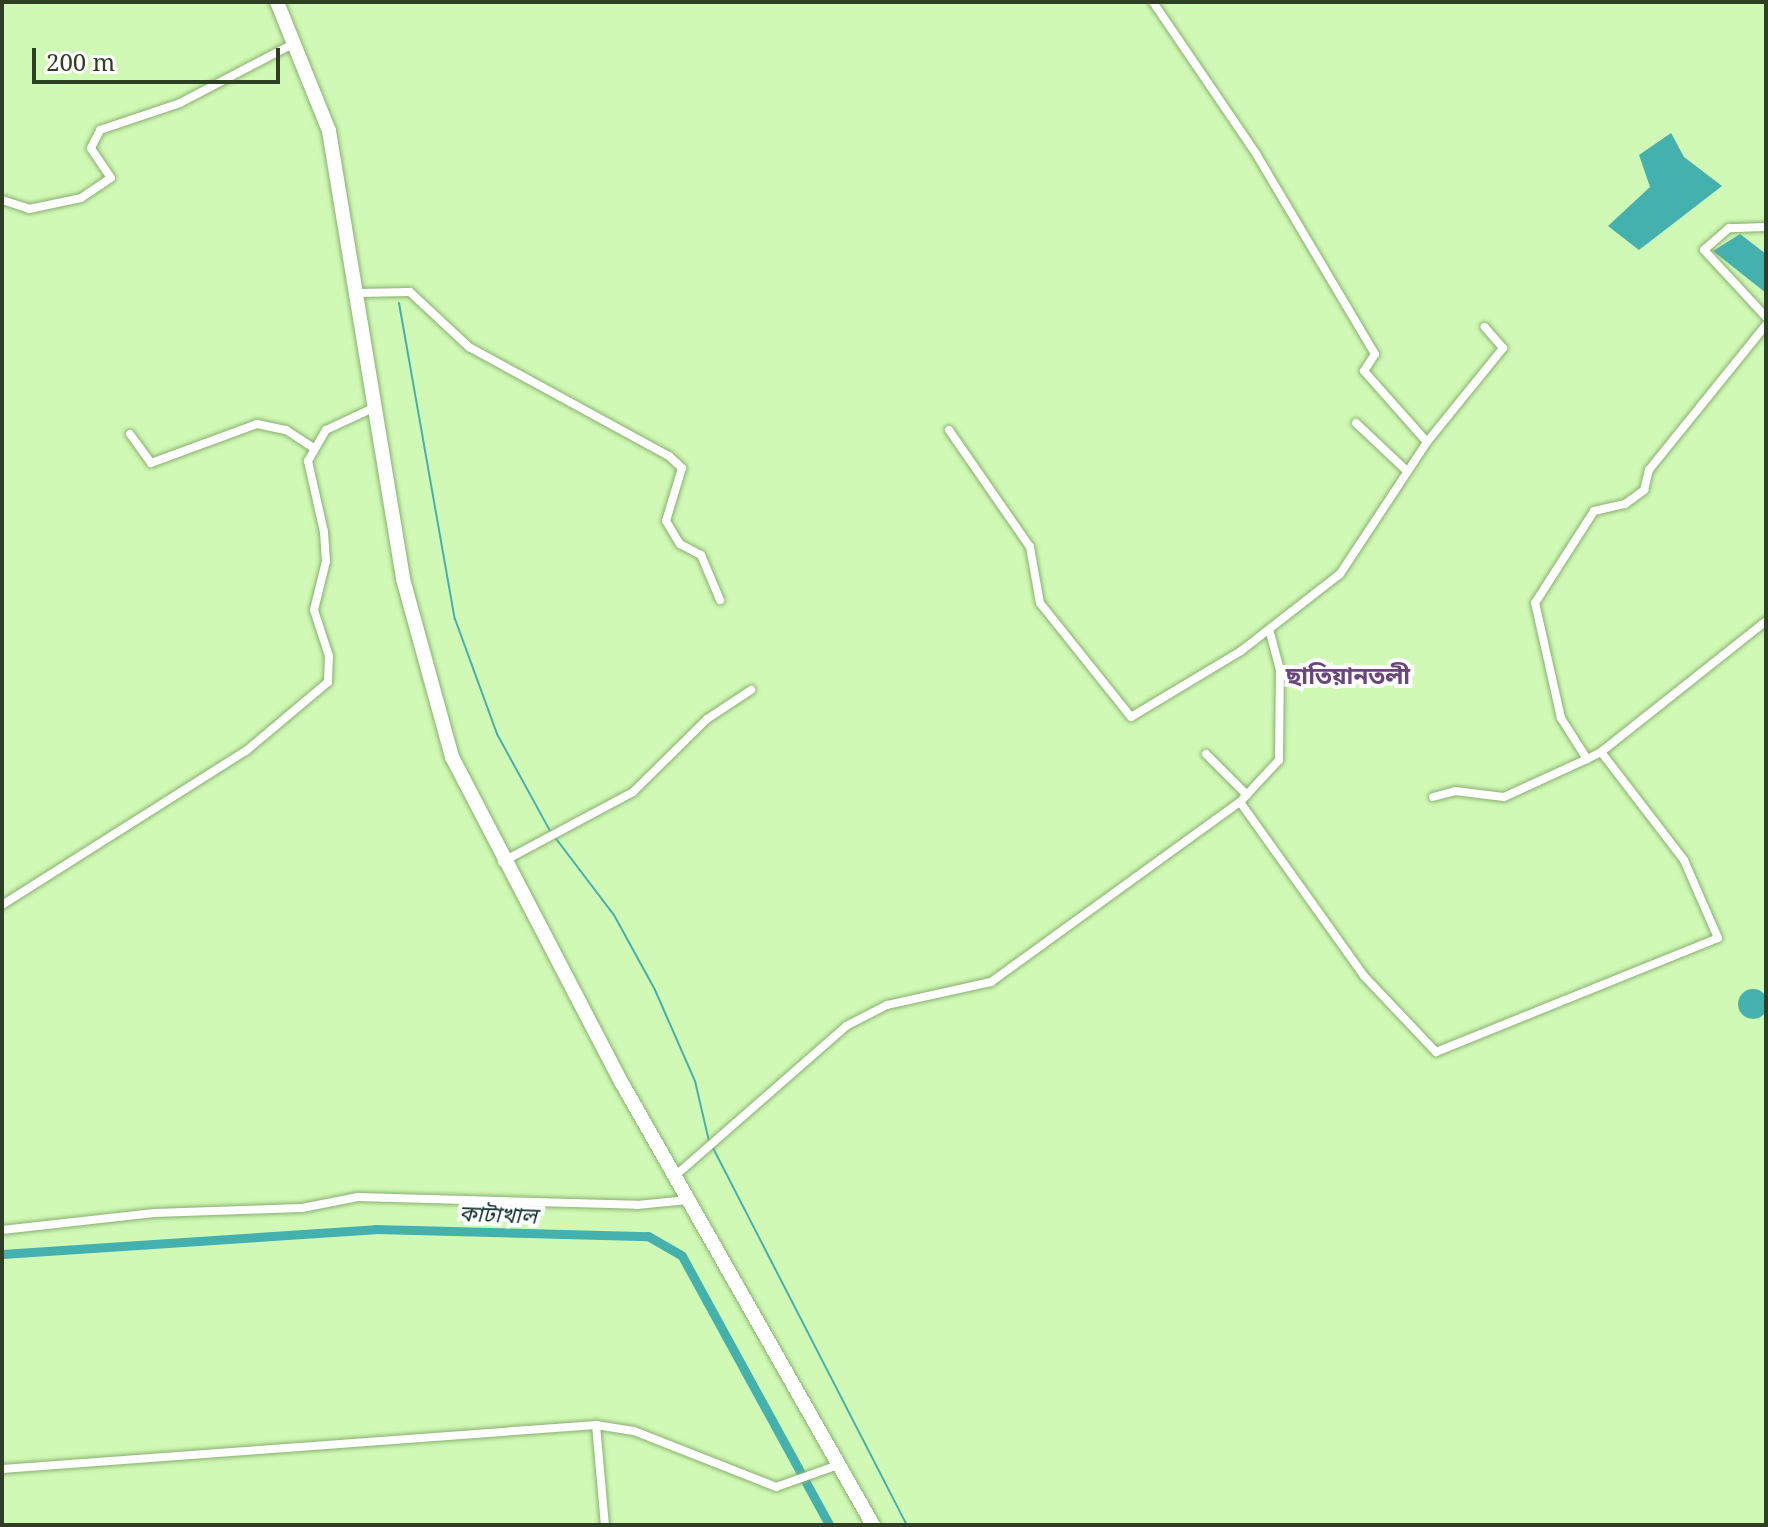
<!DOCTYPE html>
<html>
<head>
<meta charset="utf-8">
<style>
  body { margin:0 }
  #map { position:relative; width:1768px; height:1527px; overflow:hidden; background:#d0f9b5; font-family:"Noto Serif","Noto Sans Bengali",serif }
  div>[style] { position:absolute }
  .water>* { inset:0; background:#45b1af }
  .round { border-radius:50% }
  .stream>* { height:2px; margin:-1px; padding:0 1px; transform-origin:1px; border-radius:1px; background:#45b1af }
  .canal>* { height:9px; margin:-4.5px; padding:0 4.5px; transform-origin:4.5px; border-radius:4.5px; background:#45b1af }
  .roads { filter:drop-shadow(0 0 2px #89af6f) drop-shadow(0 0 2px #89af6f) }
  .street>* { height:8px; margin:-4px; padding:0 4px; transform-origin:4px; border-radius:4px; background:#fff }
  .primary>* { height:14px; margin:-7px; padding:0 7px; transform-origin:7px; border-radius:7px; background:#fff }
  span { translate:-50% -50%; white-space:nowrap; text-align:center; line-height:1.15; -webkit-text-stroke:8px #fff; paint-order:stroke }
  .water-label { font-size:22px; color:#123433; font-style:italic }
  .quarter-label { font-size:24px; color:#6b457e; font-weight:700 }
  .frame { position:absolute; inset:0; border:4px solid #2f3f24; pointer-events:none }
  .scale { position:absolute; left:32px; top:48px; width:248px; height:36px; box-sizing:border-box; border:4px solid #2f3f24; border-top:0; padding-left:10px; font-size:24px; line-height:28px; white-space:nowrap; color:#2f3f24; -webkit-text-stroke:6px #fff; paint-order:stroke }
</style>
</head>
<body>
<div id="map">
  <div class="water">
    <div style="clip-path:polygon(1671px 133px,1684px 157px,1722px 186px,1639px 250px,1608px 226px,1650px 187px,1639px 155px)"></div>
    <div style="clip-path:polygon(1740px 234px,1766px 254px,1766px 293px,1713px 251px)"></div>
    <div class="round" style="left:1738px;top:989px;width:30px;height:30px"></div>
  </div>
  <div class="stream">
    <div style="left:399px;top:303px;width:321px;rotate:80deg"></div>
    <div style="left:455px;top:619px;width:122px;rotate:69.9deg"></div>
    <div style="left:497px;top:734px;width:111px;rotate:61.3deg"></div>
    <div style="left:554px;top:836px;width:99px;rotate:52.8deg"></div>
    <div style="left:614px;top:915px;width:85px;rotate:61.3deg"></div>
    <div style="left:655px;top:990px;width:99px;rotate:66.3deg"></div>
    <div style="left:695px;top:1081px;width:62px;rotate:76.9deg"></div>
    <div style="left:712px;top:1146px;width:426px;rotate:62.8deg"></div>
  </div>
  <div class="canal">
    <div style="left:2px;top:1254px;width:374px;rotate:-3.8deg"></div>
    <div style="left:375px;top:1229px;width:273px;rotate:1.5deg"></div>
    <div style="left:648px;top:1236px;width:39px;rotate:30deg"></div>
    <div style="left:682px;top:1256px;width:307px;rotate:61.3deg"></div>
  </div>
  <div class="roads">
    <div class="street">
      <div style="left:2px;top:200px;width:28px;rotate:18deg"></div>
      <div style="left:29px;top:209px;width:53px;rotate:-11.9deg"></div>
      <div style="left:81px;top:198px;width:36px;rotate:-34deg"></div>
      <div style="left:111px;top:178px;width:36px;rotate:-124deg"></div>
      <div style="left:91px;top:148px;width:20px;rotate:-63deg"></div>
      <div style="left:100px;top:130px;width:84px;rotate:-18.6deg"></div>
      <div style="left:180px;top:103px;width:130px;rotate:-27.6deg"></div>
      <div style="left:1766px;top:227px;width:37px;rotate:178deg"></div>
      <div style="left:1729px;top:228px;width:33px;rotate:139deg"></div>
      <div style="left:1704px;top:250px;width:91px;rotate:47.2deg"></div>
      <div style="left:358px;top:293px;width:52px;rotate:-1.1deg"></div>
      <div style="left:410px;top:292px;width:81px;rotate:43deg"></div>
      <div style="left:469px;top:347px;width:228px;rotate:28.6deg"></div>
      <div style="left:669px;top:456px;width:18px;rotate:43deg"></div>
      <div style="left:682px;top:468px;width:55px;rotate:106.8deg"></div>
      <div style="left:666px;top:521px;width:27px;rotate:59deg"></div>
      <div style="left:680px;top:544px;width:24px;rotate:28deg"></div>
      <div style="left:701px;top:555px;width:49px;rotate:67.1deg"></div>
      <div style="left:1356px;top:423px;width:70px;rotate:43.3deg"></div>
      <div style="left:949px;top:430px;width:142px;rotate:55.3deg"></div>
      <div style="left:1030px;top:547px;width:57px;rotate:79.9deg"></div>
      <div style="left:1040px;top:603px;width:146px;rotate:51.4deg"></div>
      <div style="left:1131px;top:717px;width:128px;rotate:-31deg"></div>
      <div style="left:1241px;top:651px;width:125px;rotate:-37.9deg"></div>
      <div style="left:1340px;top:574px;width:158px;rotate:-56.6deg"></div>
      <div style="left:1427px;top:442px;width:95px;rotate:-131.6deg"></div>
      <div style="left:1364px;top:371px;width:20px;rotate:-57deg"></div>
      <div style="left:1375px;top:354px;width:231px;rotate:-120.7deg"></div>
      <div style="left:1257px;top:155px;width:185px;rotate:-124.2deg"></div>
      <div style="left:130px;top:434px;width:36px;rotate:54deg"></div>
      <div style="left:151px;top:463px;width:113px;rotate:-20.2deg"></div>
      <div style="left:257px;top:424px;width:30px;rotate:12deg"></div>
      <div style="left:286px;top:430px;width:31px;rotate:33deg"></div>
      <div style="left:1427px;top:442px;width:121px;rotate:-51deg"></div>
      <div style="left:1503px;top:348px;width:28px;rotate:-131deg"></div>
      <div style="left:1601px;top:752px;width:16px;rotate:153deg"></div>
      <div style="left:1587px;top:759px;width:49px;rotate:-122.4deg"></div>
      <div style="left:1561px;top:718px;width:118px;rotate:-102.7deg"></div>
      <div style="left:1535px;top:603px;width:109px;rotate:-57.3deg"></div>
      <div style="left:1594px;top:511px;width:32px;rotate:-13deg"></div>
      <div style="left:1625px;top:504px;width:24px;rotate:-36deg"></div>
      <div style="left:1644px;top:490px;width:21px;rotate:-76deg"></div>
      <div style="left:1649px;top:470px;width:186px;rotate:-51.1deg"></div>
      <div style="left:1206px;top:754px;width:58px;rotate:45deg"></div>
      <div style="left:1433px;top:797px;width:23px;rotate:-15deg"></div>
      <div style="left:1455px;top:791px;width:49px;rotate:7deg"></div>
      <div style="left:1504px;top:797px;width:91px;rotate:-24.6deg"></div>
      <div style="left:1240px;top:802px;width:57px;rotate:-47.1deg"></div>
      <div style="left:1279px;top:760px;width:90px;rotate:-89.4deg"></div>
      <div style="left:1280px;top:670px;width:42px;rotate:-105deg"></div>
      <div style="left:502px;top:862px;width:149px;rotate:-28.1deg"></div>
      <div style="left:633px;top:792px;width:104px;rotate:-44.6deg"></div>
      <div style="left:707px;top:719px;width:53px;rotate:-33.4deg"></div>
      <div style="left:2px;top:905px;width:289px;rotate:-32.3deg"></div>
      <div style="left:246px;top:751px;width:107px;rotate:-40.1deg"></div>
      <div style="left:328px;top:682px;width:26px;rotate:-88deg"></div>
      <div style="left:329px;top:656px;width:48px;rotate:-108.1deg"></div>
      <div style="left:314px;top:610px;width:50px;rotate:-76.2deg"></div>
      <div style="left:326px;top:561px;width:29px;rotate:-94deg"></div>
      <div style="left:324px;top:532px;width:73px;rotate:-102.7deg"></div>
      <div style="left:308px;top:461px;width:36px;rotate:-60deg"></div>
      <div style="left:326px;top:430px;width:54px;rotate:-25.1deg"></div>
      <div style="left:676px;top:1175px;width:226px;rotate:-41.2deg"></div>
      <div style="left:846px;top:1026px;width:46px;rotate:-27.1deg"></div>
      <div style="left:887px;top:1005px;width:107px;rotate:-12.5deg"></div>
      <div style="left:991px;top:982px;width:307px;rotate:-35.9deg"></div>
      <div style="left:1240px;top:802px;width:214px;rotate:54.5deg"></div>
      <div style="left:1364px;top:976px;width:105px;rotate:46.5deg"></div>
      <div style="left:1436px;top:1052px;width:304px;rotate:-22deg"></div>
      <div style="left:1718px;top:938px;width:85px;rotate:-113.6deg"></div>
      <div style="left:1684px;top:860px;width:136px;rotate:-127.5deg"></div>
      <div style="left:1601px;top:752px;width:211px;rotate:-38.4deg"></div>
      <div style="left:2px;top:1230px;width:153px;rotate:-6.4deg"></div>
      <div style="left:154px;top:1213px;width:148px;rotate:-1.9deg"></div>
      <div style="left:302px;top:1208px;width:57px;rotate:-11.1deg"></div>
      <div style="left:358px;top:1197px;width:279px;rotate:1.6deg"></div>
      <div style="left:637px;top:1205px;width:51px;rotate:-5.6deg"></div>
      <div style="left:596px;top:1425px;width:100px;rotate:84.9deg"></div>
      <div style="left:2px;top:1469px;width:596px;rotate:-4.24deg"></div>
      <div style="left:596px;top:1425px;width:38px;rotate:9deg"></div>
      <div style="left:634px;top:1431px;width:153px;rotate:21.5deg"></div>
      <div style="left:776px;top:1487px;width:66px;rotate:-19.5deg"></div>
    </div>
    <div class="primary">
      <div style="left:277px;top:2px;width:139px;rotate:68deg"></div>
      <div style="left:329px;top:131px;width:454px;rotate:80.6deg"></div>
      <div style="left:403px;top:579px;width:185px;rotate:74.6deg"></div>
      <div style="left:452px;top:757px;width:370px;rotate:62.5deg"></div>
      <div style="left:623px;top:1085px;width:506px;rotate:60.4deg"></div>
    </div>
  </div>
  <div class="water-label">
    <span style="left:498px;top:1214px;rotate:2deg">কাটাখাল</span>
  </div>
  <div class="quarter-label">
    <span style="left:1348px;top:675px">ছাতিয়ানতলী</span>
  </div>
  <div class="frame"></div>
  <div class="scale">200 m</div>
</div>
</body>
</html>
